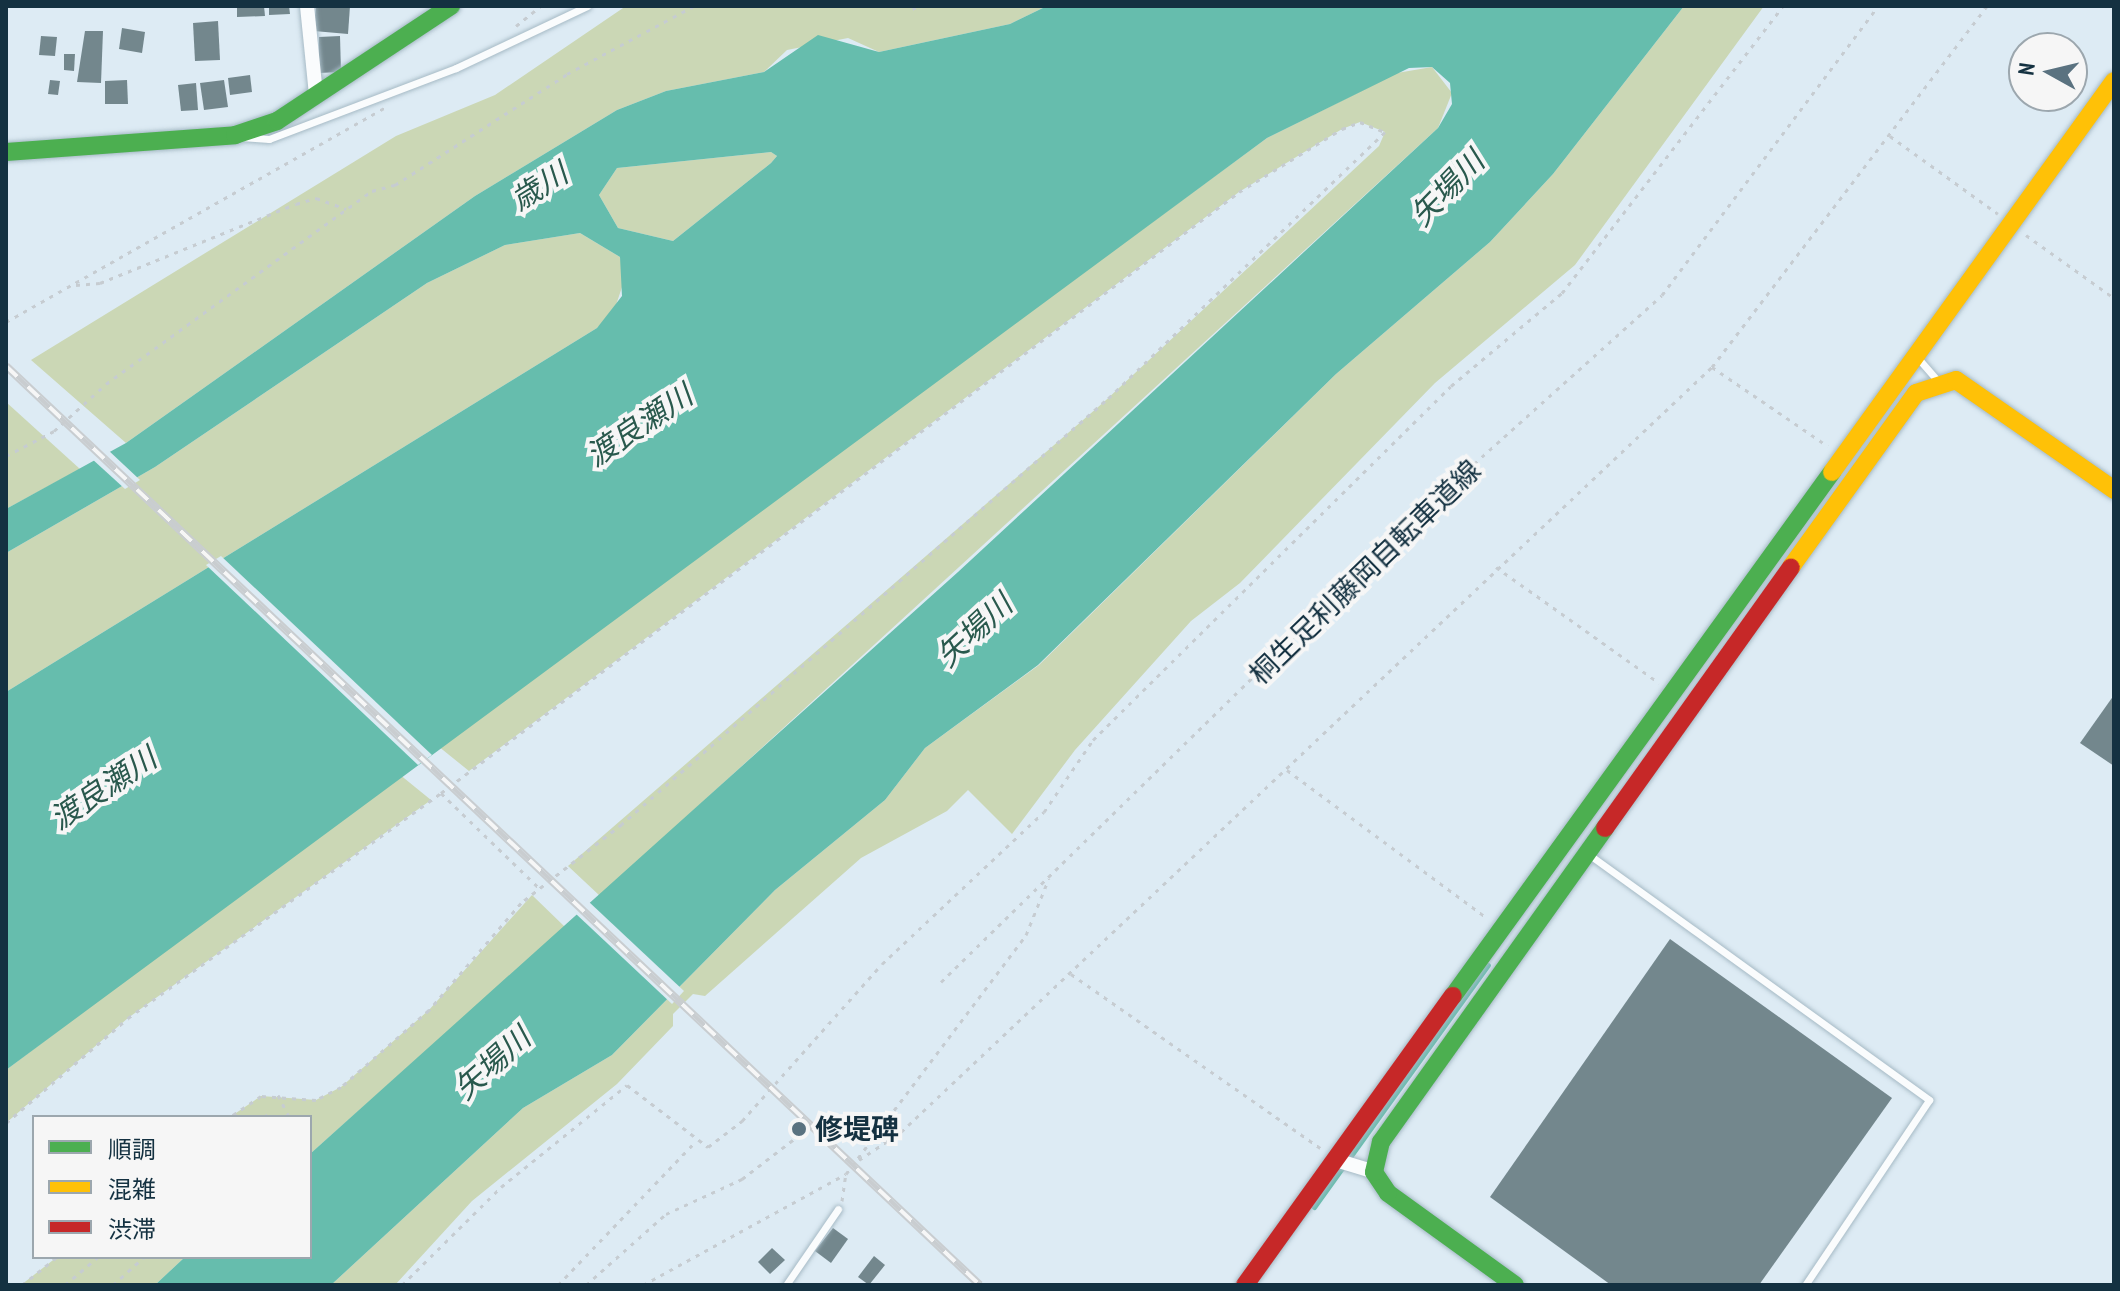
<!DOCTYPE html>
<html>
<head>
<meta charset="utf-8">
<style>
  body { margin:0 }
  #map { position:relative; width:2120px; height:1291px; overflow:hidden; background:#ddebf4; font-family:"PT Sans Narrow","Noto Sans JP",sans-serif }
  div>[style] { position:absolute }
  .green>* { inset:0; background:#cbd7b5 }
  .water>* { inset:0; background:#66bdad }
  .pier>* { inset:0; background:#ddebf4 }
  .stream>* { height:5px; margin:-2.5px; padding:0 2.5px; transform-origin:2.5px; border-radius:2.5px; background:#66bdad }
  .building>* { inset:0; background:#73878d }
  .path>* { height:3px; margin-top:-1.5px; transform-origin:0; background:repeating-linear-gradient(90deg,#c6ccd1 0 4px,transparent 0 10px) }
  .roads { filter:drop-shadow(0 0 2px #a6bac5) drop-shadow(0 0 2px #a6bac5) }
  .lane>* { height:7px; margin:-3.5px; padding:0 3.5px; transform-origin:3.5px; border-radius:3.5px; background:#fafcfd }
  .street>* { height:14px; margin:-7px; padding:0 7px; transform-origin:7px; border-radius:7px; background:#fafcfd }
  .fast>* { height:18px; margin:-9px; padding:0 9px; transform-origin:9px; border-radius:9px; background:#4caf50 }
  .slow>* { height:18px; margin:-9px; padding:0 9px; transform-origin:9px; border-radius:9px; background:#ffc107 }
  .jam>* { height:18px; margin:-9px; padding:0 9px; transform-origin:9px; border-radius:9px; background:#c62828 }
  .rail>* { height:8px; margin-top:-4px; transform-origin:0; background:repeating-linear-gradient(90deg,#f6f6f6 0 15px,#c9cdd0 0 30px); box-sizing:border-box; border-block:2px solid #c9cdd0 }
  .dots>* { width:22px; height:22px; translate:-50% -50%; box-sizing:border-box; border:4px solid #f6f6f6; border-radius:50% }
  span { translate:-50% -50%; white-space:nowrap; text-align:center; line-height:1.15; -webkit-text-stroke:8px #f6f6f6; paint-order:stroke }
  .street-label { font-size:28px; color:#143141 }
  .poi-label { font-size:28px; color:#143141; font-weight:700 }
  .left { translate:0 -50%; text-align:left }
  .water-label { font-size:30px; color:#29594d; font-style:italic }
  .frame { position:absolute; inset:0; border:8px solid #143141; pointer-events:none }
  .legend { position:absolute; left:32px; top:1115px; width:280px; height:144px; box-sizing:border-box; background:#f6f6f6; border:2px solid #9ca7ae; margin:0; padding:10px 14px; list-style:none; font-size:24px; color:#143141 }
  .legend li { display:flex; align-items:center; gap:16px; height:40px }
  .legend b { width:40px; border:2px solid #9ca7ae }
  .north { position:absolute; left:2008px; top:32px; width:80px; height:80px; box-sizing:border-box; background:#f6f6f6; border:2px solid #9ca7ae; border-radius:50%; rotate:278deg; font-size:22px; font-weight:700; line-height:32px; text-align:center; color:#143141 }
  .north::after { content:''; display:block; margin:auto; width:28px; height:36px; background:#5a7280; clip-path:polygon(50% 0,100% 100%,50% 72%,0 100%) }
</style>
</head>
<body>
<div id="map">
  <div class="green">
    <div style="clip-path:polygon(626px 6px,1047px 6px,1010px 24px,879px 52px,848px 38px,787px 50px,764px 72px,666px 91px,617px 110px,475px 196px,126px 443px,31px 360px,396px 136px,495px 95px)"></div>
    <div style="clip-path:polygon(1684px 6px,1764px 6px,1575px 265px,1435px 383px,1240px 583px,1191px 621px,1075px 750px,1012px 834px,968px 790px,947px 811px,861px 858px,705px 996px,693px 994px,673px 1014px,673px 1026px,617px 1084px,472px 1201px,395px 1285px,331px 1285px,523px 1108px,612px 1055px,775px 890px,885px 800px,925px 748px,1039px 665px,1336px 374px,1490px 242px,1553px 174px)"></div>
    <div style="clip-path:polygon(1432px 67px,1452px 93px,1438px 128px,600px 896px,568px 866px,1105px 401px,1379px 146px,1385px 132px,1360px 122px,1342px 129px,1239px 192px,469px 771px,438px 746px,1267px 138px,1397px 73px)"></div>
    <div style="clip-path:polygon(771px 152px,777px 156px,771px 163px,673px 241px,618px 228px,599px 195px,617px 168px)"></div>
    <div style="clip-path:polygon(580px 233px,620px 257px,625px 278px,613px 314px,597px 328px,6px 692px,6px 553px,155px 467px,427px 283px,505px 245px)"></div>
    <div style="clip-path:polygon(6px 402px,80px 469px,6px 509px)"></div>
    <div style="clip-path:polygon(399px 774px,431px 800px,128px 1018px,6px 1123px,6px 1070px)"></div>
    <div style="clip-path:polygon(532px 895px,565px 927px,310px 1154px,310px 1117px,230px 1117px,261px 1096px,316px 1100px,341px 1087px,429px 1010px)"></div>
    <div style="clip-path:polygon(57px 1257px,185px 1257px,155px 1285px,21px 1285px)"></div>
  </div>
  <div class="water">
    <div style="clip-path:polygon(evenodd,1047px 6px,1684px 6px,1553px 174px,1490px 242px,1336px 374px,1038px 665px,925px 748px,885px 800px,775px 890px,612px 1055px,523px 1108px,331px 1285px,155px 1285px,185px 1257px,310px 1257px,310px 1154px,958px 572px,1438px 128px,1452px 104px,1450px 83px,1432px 67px,1409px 68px,1267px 138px,6px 1070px,6px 692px,597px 328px,622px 296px,620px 257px,580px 233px,505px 245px,427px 283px,155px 467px,6px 553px,6px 509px,126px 443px,475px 196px,617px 110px,666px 91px,764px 72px,818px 35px,879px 52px,1010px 24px,1047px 6px,771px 152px,777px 156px,771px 163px,673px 241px,618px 228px,599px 195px,617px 168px,771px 152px)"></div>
  </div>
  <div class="pier">
    <div style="clip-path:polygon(107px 449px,140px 480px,125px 489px,91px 458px)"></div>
    <div style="clip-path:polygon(221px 556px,432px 755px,418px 765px,206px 565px)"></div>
    <div style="clip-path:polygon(588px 901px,684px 991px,672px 1004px,575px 913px)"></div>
  </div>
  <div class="stream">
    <div style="left:1314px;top:1207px;width:298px;rotate:-54.3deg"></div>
  </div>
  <div class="building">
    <div style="clip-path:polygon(237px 6px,264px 6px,265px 16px,237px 17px)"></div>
    <div style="clip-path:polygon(269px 6px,289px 6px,290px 14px,269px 15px)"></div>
    <div style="clip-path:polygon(316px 6px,350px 6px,348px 34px,314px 31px)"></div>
    <div style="clip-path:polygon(218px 21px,220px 60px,195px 61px,193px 23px)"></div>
    <div style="clip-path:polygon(122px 28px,145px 32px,142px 53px,119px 49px)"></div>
    <div style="clip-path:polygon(85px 31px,103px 31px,101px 83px,77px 82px)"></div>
    <div style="clip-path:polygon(41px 36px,57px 37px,55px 56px,39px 55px)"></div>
    <div style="clip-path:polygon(340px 36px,341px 72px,319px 73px,319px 37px)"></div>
    <div style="clip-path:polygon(64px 54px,75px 54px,74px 71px,64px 70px)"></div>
    <div style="clip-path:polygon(250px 75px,252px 92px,230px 95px,228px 78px)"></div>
    <div style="clip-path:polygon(50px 80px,60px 81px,58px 95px,48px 94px)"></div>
    <div style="clip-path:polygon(127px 80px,128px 104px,105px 104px,105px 81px)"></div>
    <div style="clip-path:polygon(224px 80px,228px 107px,204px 110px,200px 83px)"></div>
    <div style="clip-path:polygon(196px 83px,198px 110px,181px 111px,178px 85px)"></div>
    <div style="clip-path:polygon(2114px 695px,2114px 766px,2080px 743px)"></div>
    <div style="clip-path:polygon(1670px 939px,1892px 1098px,1759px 1285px,1611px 1285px,1490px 1197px)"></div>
    <div style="clip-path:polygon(833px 1228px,848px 1239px,831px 1263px,815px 1251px)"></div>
    <div style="clip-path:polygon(772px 1248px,785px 1260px,770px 1274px,758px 1262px)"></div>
    <div style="clip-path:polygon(874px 1256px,885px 1265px,869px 1285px,858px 1277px)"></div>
  </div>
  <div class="path">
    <div style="left:913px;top:6px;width:7px;rotate:63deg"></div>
    <div style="left:516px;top:26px;width:32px;rotate:-39deg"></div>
    <div style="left:1890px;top:136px;width:133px;rotate:35.8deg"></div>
    <div style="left:2026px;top:235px;width:108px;rotate:35.6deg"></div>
    <div style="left:76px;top:285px;width:24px;rotate:-5deg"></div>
    <div style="left:100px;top:283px;width:211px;rotate:-22deg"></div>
    <div style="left:296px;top:204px;width:21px;rotate:-17deg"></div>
    <div style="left:316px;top:198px;width:32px;rotate:20deg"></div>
    <div style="left:6px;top:322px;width:435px;rotate:-29.5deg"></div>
    <div style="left:1712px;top:367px;width:140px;rotate:34.3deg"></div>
    <div style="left:6px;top:456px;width:54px;rotate:-27.5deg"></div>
    <div style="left:54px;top:431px;width:70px;rotate:-42.1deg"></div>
    <div style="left:106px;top:384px;width:329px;rotate:-36deg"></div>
    <div style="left:372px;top:191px;width:24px;rotate:-15deg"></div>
    <div style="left:395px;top:185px;width:205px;rotate:-32.8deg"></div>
    <div style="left:567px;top:74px;width:144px;rotate:-28.2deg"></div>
    <div style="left:1496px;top:567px;width:200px;rotate:35.4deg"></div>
    <div style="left:1287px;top:770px;width:249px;rotate:36.5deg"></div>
    <div style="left:441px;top:793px;width:136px;rotate:44.1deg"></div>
    <div style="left:1071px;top:974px;width:304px;rotate:34.9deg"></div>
    <div style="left:941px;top:982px;width:694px;rotate:-44.36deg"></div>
    <div style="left:1437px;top:497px;width:302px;rotate:-41.9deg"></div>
    <div style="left:1662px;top:295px;width:361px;rotate:-53.2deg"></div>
    <div style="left:278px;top:1095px;width:25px;rotate:63deg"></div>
    <div style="left:264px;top:1117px;width:9px;rotate:-36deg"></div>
    <div style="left:6px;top:1123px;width:161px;rotate:-40.7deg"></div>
    <div style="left:128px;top:1018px;width:385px;rotate:-35.7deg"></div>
    <div style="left:441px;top:793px;width:999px;rotate:-36.98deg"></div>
    <div style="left:1239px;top:192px;width:121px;rotate:-31.5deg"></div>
    <div style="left:1342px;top:129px;width:19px;rotate:-21deg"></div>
    <div style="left:1360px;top:122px;width:27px;rotate:22deg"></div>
    <div style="left:1385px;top:132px;width:388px;rotate:136.1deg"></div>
    <div style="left:1105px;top:401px;width:642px;rotate:138.79deg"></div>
    <div style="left:622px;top:824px;width:128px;rotate:142deg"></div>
    <div style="left:521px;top:903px;width:141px;rotate:130.7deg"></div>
    <div style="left:429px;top:1010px;width:117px;rotate:138.8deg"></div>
    <div style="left:341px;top:1087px;width:28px;rotate:153deg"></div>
    <div style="left:316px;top:1100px;width:55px;rotate:-175.8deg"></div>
    <div style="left:261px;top:1096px;width:37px;rotate:146deg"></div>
    <div style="left:859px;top:1160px;width:50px;rotate:-33.7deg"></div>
    <div style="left:901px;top:1132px;width:1115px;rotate:-43.33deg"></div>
    <div style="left:1712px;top:367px;width:454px;rotate:-52.7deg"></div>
    <div style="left:842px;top:1201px;width:27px;rotate:-82deg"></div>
    <div style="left:22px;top:1285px;width:45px;rotate:-38.7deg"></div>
    <div style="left:65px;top:1285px;width:43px;rotate:-40.3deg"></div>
    <div style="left:113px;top:1285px;width:42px;rotate:-42.1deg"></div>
    <div style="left:402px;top:1285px;width:139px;rotate:-44.7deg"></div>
    <div style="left:501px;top:1187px;width:162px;rotate:-39deg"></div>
    <div style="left:627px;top:1085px;width:102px;rotate:37.4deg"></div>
    <div style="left:708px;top:1147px;width:43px;rotate:-37.4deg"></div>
    <div style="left:742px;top:1121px;width:210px;rotate:-48.3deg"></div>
    <div style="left:882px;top:964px;width:222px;rotate:-43.2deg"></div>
    <div style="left:1044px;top:812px;width:87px;rotate:-55.8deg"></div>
    <div style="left:1093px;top:740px;width:503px;rotate:-44.68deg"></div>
    <div style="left:1451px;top:386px;width:145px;rotate:-40deg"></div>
    <div style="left:1562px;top:293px;width:362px;rotate:-52.4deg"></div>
    <div style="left:558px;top:1285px;width:199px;rotate:-46.2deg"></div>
    <div style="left:586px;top:1285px;width:107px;rotate:-41.6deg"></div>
    <div style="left:666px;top:1214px;width:84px;rotate:-24.7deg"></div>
    <div style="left:742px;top:1179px;width:71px;rotate:-37.5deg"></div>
    <div style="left:643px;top:1285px;width:231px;rotate:-28.7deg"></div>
    <div style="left:846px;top:1174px;width:299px;rotate:-53deg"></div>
    <div style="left:1026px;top:935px;width:61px;rotate:-68deg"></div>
  </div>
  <div class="roads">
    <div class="lane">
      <div style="left:241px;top:137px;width:28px;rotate:4deg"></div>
      <div style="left:269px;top:139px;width:200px;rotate:-20.8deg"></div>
      <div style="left:456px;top:68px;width:145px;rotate:-25.3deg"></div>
      <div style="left:1917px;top:357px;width:32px;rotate:49deg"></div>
      <div style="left:1591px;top:856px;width:417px;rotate:35.8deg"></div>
      <div style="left:1929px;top:1100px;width:223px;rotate:123.8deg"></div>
      <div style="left:786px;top:1285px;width:92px;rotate:-55.6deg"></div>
    </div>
    <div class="street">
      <div style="left:307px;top:6px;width:88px;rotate:84.2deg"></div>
      <div style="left:1339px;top:1161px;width:37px;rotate:17deg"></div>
    </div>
    <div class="fast">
      <div style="left:6px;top:152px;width:230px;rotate:-4.2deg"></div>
      <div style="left:235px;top:135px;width:44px;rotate:-18.4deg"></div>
      <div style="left:277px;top:121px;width:209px;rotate:-33.5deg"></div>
      <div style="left:1453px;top:996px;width:647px;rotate:-54.12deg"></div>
      <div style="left:1515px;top:1285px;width:157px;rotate:-144.1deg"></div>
      <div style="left:1388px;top:1193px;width:25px;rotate:-124deg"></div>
      <div style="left:1374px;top:1172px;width:31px;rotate:-77deg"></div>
      <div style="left:1381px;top:1142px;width:386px;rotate:-54.5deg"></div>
    </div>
    <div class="slow">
      <div style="left:1832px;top:472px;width:482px;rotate:-54.2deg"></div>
      <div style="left:1791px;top:567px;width:214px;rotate:-54.3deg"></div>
      <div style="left:1916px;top:393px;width:42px;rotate:-18deg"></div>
      <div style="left:1956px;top:380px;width:193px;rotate:34.8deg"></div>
    </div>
    <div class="jam">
      <div style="left:1605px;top:828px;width:320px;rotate:-54.5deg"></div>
      <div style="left:1245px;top:1285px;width:356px;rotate:-54.3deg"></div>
    </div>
  </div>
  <div class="rail">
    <div style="left:6px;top:366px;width:1339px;rotate:43.34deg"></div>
  </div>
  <div class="dots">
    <div style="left:799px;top:1129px;background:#5a7280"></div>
  </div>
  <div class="street-label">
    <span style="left:1365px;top:572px;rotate:-44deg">桐生足利藤岡自転車道線</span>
  </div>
  <div class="poi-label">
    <span class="left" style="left:815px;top:1129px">修堤碑</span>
  </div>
  <div class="water-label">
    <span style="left:539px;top:186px;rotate:-32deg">歳川</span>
    <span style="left:1447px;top:188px;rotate:-46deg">矢場川</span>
    <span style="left:639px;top:425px;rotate:-34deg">渡良瀬川</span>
    <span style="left:974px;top:630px;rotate:-43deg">矢場川</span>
    <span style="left:103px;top:788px;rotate:-34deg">渡良瀬川</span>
    <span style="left:492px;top:1063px;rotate:-42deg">矢場川</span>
  </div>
  <div class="frame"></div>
  <ul class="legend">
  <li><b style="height:10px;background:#4caf50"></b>順調</li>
  <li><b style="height:10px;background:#ffc107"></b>混雑</li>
  <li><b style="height:10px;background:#c62828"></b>渋滞</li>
  </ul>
  <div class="north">N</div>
</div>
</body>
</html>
